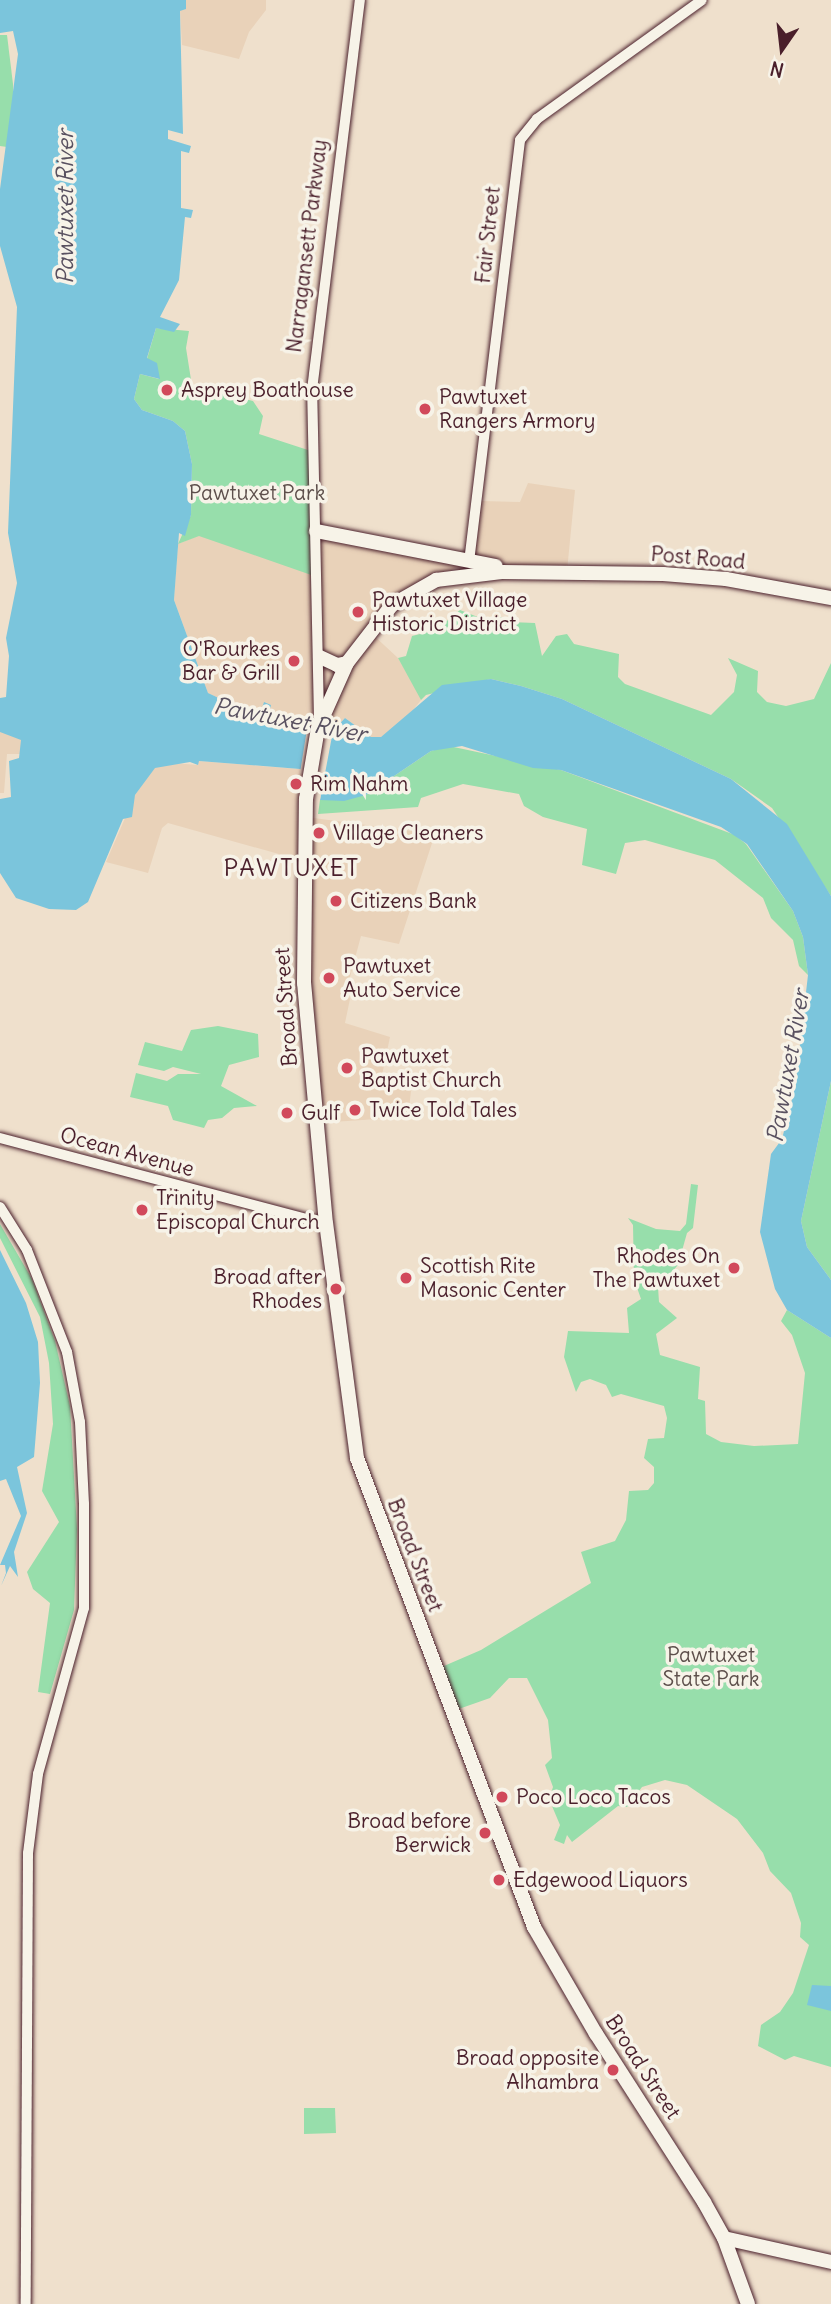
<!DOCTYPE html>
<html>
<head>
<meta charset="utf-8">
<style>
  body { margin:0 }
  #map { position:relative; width:831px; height:2304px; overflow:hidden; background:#efe0cc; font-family:Delius,sans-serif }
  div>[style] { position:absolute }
  .built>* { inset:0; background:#e9d2b9 }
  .green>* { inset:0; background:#97deab }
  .water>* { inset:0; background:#7bc5dc }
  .pier>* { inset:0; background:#efe0cc }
  .roads { filter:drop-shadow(0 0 2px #4a1f2b) drop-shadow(0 0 2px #4a1f2b) }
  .minor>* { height:10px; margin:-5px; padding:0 5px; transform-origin:5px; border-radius:5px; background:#f7f3e8 }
  .major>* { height:14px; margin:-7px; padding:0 7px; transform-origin:7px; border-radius:7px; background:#f7f3e8 }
  .dots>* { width:19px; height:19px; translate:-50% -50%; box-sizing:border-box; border:4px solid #f7f3e8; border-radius:50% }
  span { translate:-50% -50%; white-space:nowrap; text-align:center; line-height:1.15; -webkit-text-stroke:7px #f7f3e8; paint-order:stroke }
  .street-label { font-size:21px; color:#4a1f2b }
  .poi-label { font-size:21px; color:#4a1f2b }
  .left { translate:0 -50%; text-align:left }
  .right { translate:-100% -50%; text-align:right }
  .park-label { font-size:21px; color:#5d4f4b }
  .water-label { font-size:23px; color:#595160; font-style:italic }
  .quarter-label { font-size:24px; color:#4a1f2b; letter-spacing:2px }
  .north { position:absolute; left:747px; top:14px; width:70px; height:70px; -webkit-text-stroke:5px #f7f3e8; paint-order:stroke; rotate:194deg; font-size:19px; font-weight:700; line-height:28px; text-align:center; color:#4a1f2b }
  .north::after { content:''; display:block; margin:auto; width:24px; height:32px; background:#4a1f2b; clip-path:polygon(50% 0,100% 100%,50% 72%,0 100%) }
</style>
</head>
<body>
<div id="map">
  <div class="built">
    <div style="clip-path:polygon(186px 0,266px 0,266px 10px,249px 32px,239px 59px,182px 45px,180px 10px,186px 9px)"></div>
    <div style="clip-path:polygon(528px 483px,575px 490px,567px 571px,470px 563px,481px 501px,520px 502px)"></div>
    <div style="clip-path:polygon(200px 535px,315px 538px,460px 565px,428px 584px,370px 632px,398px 658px,419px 694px,421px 700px,405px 720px,381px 737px,371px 737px,345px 718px,333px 731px,307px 729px,268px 717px,271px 705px,264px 703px,259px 717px,208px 693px,174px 600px,178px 544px)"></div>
    <div style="clip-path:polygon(0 731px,23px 737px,20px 754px,7px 754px,4px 793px,0 793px)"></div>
    <div style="clip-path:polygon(198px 761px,300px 769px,304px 773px,306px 817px,435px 834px,399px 944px,361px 936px,347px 988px,350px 999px,345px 1023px,390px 1037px,381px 1080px,392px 1088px,411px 1091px,408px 1117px,317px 1123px,300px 860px,168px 823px,162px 828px,148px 873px,106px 862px,135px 795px,154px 768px,173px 763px,198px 765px)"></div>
  </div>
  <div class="green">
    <div style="clip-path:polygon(0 35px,7px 35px,13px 84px,14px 148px,0 146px)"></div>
    <div style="clip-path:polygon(156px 328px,189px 331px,186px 348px,192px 386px,253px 401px,263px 416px,259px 434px,311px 451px,317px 577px,199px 536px,178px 544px,191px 515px,192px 464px,185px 431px,173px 421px,142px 410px,134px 399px,140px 374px,159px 379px,147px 359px)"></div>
    <div style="clip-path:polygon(460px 610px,493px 623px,501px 617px,510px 622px,535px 623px,542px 656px,556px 636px,567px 634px,574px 644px,619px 654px,618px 677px,625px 684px,711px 715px,734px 692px,737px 675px,728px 658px,758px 671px,757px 692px,767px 702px,786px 706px,814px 699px,831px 663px,831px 896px,772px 808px,731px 779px,562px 699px,521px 686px,491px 679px,426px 695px,421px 700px,398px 658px,406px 656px,412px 636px,436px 630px)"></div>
    <div style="clip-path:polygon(449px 746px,561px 770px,735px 835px,746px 844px,793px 911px,803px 937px,808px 975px,799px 966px,793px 940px,771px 918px,763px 898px,715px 860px,645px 840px,625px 843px,616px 874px,582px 865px,587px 829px,543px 817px,524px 806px,519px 794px,463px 784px,421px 798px,418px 807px,318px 814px,320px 800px,366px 795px,431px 751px)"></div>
    <div style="clip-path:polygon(218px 1026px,258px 1034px,259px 1057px,229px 1065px,221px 1086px,257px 1106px,234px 1108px,222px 1118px,208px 1120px,204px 1128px,173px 1120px,168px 1106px,130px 1097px,136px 1073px,167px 1081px,178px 1074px,201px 1074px,173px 1067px,164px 1071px,138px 1065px,145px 1042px,182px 1051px,191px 1030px)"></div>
    <div style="clip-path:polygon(831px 1081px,831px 1280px,807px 1247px,801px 1221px)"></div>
    <div style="clip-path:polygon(691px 1184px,698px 1185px,693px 1228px,687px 1233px,678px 1265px,658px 1287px,659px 1302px,677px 1318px,656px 1334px,660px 1355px,700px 1367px,698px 1399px,705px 1401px,706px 1434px,721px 1442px,754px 1446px,798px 1444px,805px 1373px,792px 1335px,781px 1321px,787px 1310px,831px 1338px,831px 2067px,794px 2056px,785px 2060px,758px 2046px,761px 2025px,780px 2012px,793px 1993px,809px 1945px,800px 1937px,801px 1923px,791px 1893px,770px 1871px,763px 1853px,737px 1819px,687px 1785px,665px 1780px,642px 1787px,627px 1807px,618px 1806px,572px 1842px,567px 1835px,564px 1844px,554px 1840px,560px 1825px,549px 1799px,553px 1787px,545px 1765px,552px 1758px,548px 1720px,527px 1678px,509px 1678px,490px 1698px,453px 1711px,437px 1669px,481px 1650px,591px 1583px,581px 1552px,615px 1541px,626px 1520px,629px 1491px,648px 1490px,654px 1483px,654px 1467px,644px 1458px,648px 1439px,664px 1438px,667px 1418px,664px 1406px,621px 1394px,612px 1397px,606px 1385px,590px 1379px,581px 1382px,576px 1392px,564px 1357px,568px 1331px,629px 1333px,627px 1308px,641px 1299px,634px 1279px,633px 1225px,628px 1218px,656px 1229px,680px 1231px,686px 1224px)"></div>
    <div style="clip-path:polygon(0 1224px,32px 1279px,55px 1341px,70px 1406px,77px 1529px,74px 1610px,50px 1694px,38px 1692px,50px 1603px,33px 1589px,27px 1572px,59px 1522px,42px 1491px,53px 1424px,49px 1363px,40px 1317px,0 1238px)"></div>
    <div style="clip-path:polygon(304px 2108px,335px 2108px,336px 2133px,304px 2134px)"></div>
  </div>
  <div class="water">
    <div style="clip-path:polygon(0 0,186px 0,186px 9px,180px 11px,183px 134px,168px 130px,168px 139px,191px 146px,189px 153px,181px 151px,181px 208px,193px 210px,191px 218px,185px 217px,179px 280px,160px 317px,180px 324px,174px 332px,156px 328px,147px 358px,157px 363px,160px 379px,140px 374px,134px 399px,142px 410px,173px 421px,185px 431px,192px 464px,191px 515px,185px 536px,179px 533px,174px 600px,208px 693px,259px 717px,264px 702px,271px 705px,268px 717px,333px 731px,345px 718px,371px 737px,381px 737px,442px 685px,491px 679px,521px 686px,562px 699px,731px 779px,787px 824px,831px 896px,831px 1081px,801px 1221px,807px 1247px,831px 1280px,831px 1338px,787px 1310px,775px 1289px,760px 1232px,771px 1154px,782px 1139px,795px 1087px,808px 975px,803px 937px,793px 911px,747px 844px,721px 827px,561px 770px,533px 768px,462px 746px,431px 751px,366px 795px,344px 801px,320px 800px,323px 781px,300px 769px,199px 761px,198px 765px,190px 762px,155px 768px,135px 795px,132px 817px,123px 819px,88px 902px,76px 910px,49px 909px,16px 898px,0 873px,0 799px,11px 797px,9px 761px,19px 758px,21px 740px,0 732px,0 698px,6px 697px,9px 656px,6px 638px,17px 583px,8px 533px,17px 307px,0 246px,0 189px,18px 54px,13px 31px,0 33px)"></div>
    <div style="clip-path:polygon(0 1250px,26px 1303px,38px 1342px,40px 1383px,34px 1457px,17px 1467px,27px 1513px,14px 1552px,18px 1577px,10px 1566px,1px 1586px,6px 1573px,5px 1565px,0 1565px,21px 1516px,6px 1479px,0 1481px)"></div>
    <div style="clip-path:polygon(812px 1985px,831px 1986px,831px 2011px,807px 2005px)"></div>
  </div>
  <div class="pier">
    <div style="clip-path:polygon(307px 729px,333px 731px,320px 800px,320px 783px,300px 773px)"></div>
  </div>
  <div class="roads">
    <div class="minor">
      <div style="left:469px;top:562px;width:425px;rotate:-83.1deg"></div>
      <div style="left:520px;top:140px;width:27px;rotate:-51deg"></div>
      <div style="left:537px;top:119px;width:203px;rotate:-35.8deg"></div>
      <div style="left:319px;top:718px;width:328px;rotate:-91.2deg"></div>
      <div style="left:312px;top:390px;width:393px;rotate:-83deg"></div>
      <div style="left:0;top:1138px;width:337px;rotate:14.8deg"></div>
      <div style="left:0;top:1207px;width:51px;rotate:57.9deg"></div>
      <div style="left:27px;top:1250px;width:110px;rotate:68.6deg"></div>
      <div style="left:67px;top:1352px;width:71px;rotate:79.5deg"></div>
      <div style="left:80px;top:1422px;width:82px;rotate:87.2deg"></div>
      <div style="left:84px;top:1504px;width:104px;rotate:90deg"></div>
      <div style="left:84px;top:1608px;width:172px;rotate:105.5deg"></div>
      <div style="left:38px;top:1774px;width:80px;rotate:97.2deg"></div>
      <div style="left:28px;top:1853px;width:451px;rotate:90.3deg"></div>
    </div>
    <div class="major">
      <div style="left:316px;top:531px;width:183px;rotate:11deg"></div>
      <div style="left:320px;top:657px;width:19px;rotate:25deg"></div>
      <div style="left:337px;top:665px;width:10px;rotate:-11deg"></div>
      <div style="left:724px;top:2238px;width:110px;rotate:12.6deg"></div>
      <div style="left:748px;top:2304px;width:70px;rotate:-110deg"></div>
      <div style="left:724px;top:2238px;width:41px;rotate:-119.1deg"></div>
      <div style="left:704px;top:2202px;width:200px;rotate:-122.7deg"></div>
      <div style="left:596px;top:2034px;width:124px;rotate:-120.1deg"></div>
      <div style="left:534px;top:1927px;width:501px;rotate:-110.68deg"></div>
      <div style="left:357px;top:1458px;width:236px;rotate:-97.5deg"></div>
      <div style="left:326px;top:1224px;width:242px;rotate:-95.2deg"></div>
      <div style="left:304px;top:983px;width:184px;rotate:-89.4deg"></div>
      <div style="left:306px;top:799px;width:72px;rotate:-80.4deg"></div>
      <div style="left:318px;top:728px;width:71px;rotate:-66deg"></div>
      <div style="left:347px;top:663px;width:73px;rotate:-52.2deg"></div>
      <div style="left:392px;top:605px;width:51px;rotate:-29.6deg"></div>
      <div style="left:436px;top:580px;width:66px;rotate:-6.9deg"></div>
      <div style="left:502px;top:572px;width:161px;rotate:0.7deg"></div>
      <div style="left:663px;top:574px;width:63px;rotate:4.5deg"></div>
      <div style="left:726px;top:579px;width:107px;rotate:10.3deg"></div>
    </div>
  </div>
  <div class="dots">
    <div style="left:167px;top:390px;background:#d1495b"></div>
    <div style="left:425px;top:409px;background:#d1495b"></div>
    <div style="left:358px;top:612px;background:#d1495b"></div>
    <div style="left:294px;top:661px;background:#d1495b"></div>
    <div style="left:296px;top:784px;background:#d1495b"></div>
    <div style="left:319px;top:833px;background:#d1495b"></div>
    <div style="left:336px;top:901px;background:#d1495b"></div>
    <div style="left:329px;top:978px;background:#d1495b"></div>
    <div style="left:347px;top:1068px;background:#d1495b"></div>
    <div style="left:355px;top:1110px;background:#d1495b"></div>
    <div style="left:287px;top:1113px;background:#d1495b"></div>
    <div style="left:142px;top:1210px;background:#d1495b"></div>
    <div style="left:734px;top:1268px;background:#d1495b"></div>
    <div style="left:406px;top:1278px;background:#d1495b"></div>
    <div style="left:336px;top:1289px;background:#d1495b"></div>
    <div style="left:502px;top:1797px;background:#d1495b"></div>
    <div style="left:485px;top:1833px;background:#d1495b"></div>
    <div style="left:499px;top:1880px;background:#d1495b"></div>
    <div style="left:613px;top:2070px;background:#d1495b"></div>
  </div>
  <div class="street-label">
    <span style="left:488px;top:235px;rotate:-84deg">Fair Street</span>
    <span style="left:307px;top:246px;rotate:-83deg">Narragansett Parkway</span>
    <span style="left:698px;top:558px;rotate:5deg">Post Road</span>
    <span style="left:286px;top:1007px;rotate:-94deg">Broad Street</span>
    <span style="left:127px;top:1152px;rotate:15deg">Ocean Avenue</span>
    <span style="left:415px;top:1555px;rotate:69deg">Broad Street</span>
    <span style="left:643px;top:2067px;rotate:57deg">Broad Street</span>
  </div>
  <div class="poi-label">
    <span class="left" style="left:181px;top:390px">Asprey Boathouse</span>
    <span class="left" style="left:439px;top:409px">Pawtuxet<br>Rangers Armory</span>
    <span class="left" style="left:372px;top:612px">Pawtuxet Village<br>Historic District</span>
    <span class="right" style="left:280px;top:661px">O'Rourkes<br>Bar &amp; Grill</span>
    <span class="left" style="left:310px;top:784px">Rim Nahm</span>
    <span class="left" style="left:333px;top:833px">Village Cleaners</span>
    <span class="left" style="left:350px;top:901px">Citizens Bank</span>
    <span class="left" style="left:343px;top:978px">Pawtuxet<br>Auto Service</span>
    <span class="left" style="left:361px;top:1068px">Pawtuxet<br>Baptist Church</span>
    <span class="left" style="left:369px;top:1110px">Twice Told Tales</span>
    <span class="left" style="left:301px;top:1113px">Gulf</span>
    <span class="left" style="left:156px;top:1210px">Trinity<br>Episcopal Church</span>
    <span class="right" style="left:720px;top:1268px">Rhodes On<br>The Pawtuxet</span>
    <span class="left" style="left:420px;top:1278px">Scottish Rite<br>Masonic Center</span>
    <span class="right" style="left:322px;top:1289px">Broad after<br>Rhodes</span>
    <span class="left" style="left:516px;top:1797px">Poco Loco Tacos</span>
    <span class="right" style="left:471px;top:1833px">Broad before<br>Berwick</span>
    <span class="left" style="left:513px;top:1880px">Edgewood Liquors</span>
    <span class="right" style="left:599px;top:2070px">Broad opposite<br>Alhambra</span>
  </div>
  <div class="park-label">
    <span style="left:257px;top:493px">Pawtuxet Park</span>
    <span style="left:711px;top:1667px">Pawtuxet<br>State Park</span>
  </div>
  <div class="water-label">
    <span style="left:65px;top:207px;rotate:-90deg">Pawtuxet River</span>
    <span style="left:290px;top:720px;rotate:11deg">Pawtuxet River</span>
    <span style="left:788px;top:1066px;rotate:-80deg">Pawtuxet River</span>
  </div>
  <div class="quarter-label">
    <span style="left:292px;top:868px">PAWTUXET</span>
  </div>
  <div class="north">N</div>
</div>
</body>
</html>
